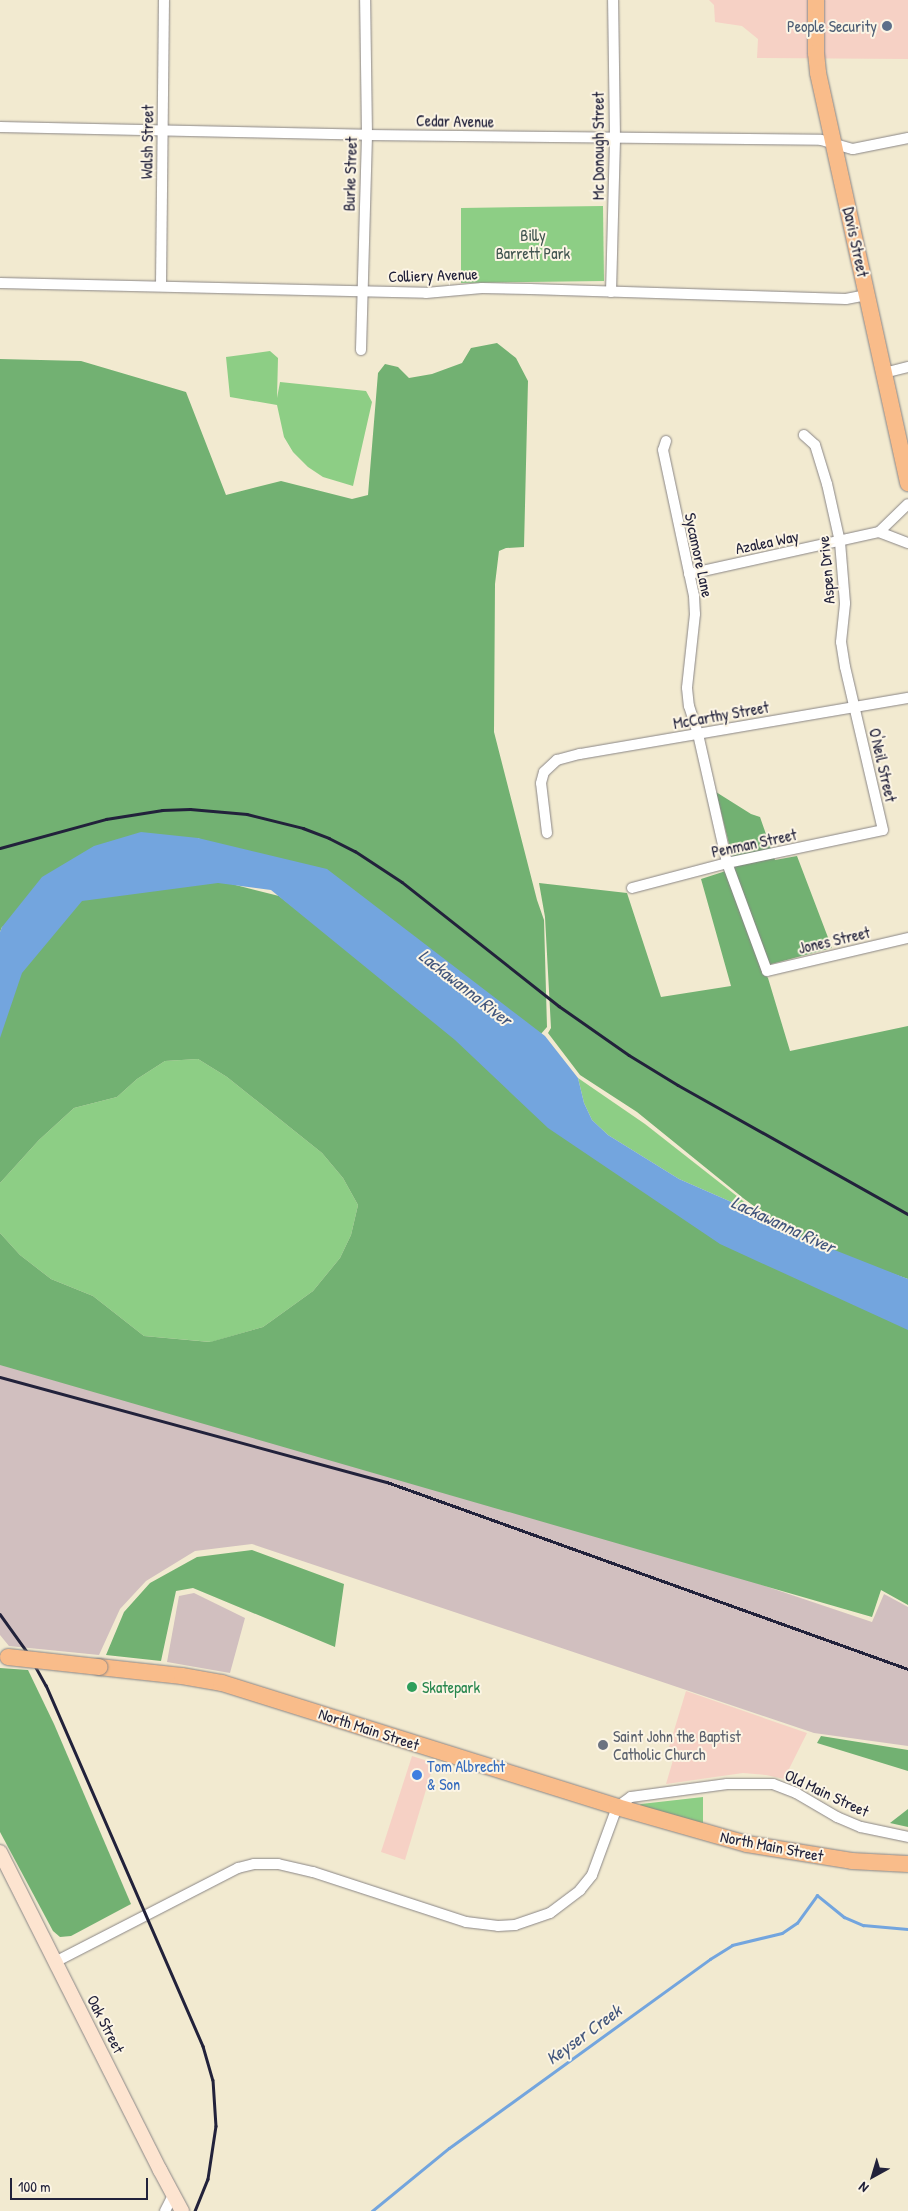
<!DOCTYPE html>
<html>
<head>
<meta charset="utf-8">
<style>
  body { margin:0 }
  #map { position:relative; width:908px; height:2211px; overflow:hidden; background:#f2ead0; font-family:"Patrick Hand",sans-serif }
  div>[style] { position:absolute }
  .built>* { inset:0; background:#f6d1c5 }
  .industrial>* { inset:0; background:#d1bfbf }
  .green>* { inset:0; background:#8dce85 }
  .forest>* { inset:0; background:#72b172 }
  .water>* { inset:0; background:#73a5de }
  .stream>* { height:2.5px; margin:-1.25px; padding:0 1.25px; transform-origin:1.25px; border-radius:1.25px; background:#73a5de }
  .roads { filter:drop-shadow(0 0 1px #8a8686) drop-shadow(0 0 1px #8a8686) }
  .street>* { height:10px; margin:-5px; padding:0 5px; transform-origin:5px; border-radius:5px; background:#fff }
  .secondary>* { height:14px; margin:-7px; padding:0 7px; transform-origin:7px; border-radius:7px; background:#fde4d0 }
  .primary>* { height:16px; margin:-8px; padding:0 8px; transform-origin:8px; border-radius:8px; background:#f9bc8a }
  .rail>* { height:2.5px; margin:-1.25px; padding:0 1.25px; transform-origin:1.25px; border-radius:1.25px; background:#22223b }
  .bridges { filter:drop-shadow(0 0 1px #8a8686) drop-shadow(0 0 1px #8a8686) }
  .primary-bridge>* { height:16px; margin:-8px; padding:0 8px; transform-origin:8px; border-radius:8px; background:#f9bc8a }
  .dots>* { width:14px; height:14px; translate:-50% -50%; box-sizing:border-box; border:2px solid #fcf5e5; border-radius:50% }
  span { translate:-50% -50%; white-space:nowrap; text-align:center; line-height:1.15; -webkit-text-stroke:4px #fcf5e5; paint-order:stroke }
  .service-label { font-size:16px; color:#4e5e75 }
  .right { translate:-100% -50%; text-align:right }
  .street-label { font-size:16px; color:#22223b }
  .park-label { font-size:16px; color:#425651 }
  .leisure-label { font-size:16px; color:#27864d }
  .left { translate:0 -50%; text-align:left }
  .worship-label { font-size:16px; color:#5b616d }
  .shop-label { font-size:16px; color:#366cbe }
  .water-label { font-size:18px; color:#42567c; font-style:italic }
  .north { position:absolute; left:848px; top:2151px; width:50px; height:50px; -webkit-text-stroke:4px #fcf5e5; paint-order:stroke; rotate:219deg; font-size:14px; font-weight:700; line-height:20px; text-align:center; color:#22223b }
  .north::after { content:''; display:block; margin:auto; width:18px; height:22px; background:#22223b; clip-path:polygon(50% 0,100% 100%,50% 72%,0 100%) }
  .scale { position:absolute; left:10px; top:2178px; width:138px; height:22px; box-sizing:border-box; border:2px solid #22223b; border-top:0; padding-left:6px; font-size:15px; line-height:18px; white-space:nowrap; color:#22223b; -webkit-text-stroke:4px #fcf5e5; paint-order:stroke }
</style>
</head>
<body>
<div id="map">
  <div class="built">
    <div style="clip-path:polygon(709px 0,908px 0,908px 59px,757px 58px,758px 39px,742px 26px,715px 22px,714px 5px)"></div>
    <div style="clip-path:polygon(686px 1691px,807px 1733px,784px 1779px,766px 1775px,743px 1773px,666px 1784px,676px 1750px,669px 1747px)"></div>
    <div style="clip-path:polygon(412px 1756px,434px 1763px,405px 1860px,381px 1852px)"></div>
  </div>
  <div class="industrial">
    <div style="clip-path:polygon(0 1357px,688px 1560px,872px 1622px,884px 1594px,908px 1607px,908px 1746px,814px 1733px,252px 1544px,195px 1551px,146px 1581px,120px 1609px,99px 1655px,9px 1646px,0 1635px)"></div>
    <div style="clip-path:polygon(194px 1593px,245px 1618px,230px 1673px,167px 1662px,179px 1596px)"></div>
  </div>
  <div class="green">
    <div style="clip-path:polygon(603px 206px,604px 281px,461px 283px,461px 208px)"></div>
    <div style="clip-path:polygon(270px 351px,278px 358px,277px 398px,280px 382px,366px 391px,372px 402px,353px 486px,323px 477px,308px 467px,293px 452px,284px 437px,277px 405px,230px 397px,226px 357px)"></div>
    <div style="clip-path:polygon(198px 1059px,227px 1077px,322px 1153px,343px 1178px,358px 1205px,351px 1235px,340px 1258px,313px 1291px,263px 1327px,211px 1342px,144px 1336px,93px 1296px,51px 1279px,20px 1255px,0 1233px,0 1183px,39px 1140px,74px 1108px,117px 1097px,137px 1079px,165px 1061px)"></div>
    <div style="clip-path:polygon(578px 1078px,645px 1124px,761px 1215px,679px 1179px,608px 1135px,592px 1120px,584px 1103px)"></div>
    <div style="clip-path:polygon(703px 1797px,703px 1826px,638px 1806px,641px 1804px)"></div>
  </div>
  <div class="forest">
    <div style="clip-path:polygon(497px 343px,516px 358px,528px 381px,524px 547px,506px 548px,499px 551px,495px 584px,494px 732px,537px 900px,544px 920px,547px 1027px,540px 1035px,198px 838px,2px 927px,0 932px,0 359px,81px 361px,186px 392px,226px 495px,281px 481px,352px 499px,368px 495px,378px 373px,385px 364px,398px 367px,409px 378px,432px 374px,462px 363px,471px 348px)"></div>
    <div style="clip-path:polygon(716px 792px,751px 814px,760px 817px,775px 860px,797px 856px,832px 948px,760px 967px,768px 978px,790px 1051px,908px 1026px,908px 1279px,848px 1258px,789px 1232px,743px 1198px,637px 1112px,580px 1075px,548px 1033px,551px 1028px,545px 917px,539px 883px,627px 893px,661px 997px,731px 986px,701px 879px,735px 868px)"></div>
    <div style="clip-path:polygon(212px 879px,279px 896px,632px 1176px,908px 1321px,908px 1605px,881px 1590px,872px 1617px,0 1365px,0 1233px,20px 1255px,51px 1279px,93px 1296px,144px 1336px,210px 1342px,263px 1327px,313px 1291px,340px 1258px,351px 1235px,358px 1205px,343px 1178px,322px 1153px,227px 1077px,198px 1059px,165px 1061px,137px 1079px,117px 1097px,74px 1108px,39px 1140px,0 1183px,0 1016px,18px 963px,80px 894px)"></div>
    <div style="clip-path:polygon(252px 1550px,344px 1584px,335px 1647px,193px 1588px,176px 1591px,161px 1661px,106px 1655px,124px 1612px,150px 1583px,197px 1557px)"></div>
    <div style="clip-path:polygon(0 1668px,28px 1670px,54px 1724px,131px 1904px,71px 1936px,60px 1937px,53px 1931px,0 1832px)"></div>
    <div style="clip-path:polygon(821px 1736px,908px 1750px,908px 1771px,817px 1743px)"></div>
    <div style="clip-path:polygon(908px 1809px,908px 1827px,890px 1823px)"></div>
  </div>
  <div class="water">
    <div style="clip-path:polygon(141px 832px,198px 838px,327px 869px,545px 1036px,578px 1078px,584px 1103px,592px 1120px,608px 1135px,679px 1179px,761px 1215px,789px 1232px,908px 1279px,908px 1330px,720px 1244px,548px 1128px,455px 1040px,271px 890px,218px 883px,82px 901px,22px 973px,0 1038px,0 932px,2px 927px,42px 877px,94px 846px)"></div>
  </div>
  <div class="stream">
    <div style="left:372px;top:2211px;width:99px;rotate:-39.3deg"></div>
    <div style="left:449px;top:2148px;width:322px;rotate:-35.9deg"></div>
    <div style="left:710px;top:1959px;width:26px;rotate:-32deg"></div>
    <div style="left:732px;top:1945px;width:51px;rotate:-13.5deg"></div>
    <div style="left:782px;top:1933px;width:18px;rotate:-34deg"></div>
    <div style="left:797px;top:1923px;width:34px;rotate:-54deg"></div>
    <div style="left:817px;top:1895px;width:35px;rotate:39deg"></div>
    <div style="left:844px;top:1917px;width:21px;rotate:23deg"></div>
    <div style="left:863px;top:1925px;width:45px;rotate:5.1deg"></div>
  </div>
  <div class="roads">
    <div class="street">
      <div style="left:0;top:127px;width:367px;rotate:1.2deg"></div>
      <div style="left:367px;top:135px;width:454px;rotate:0.6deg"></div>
      <div style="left:821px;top:140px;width:33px;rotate:16deg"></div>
      <div style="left:853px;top:149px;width:56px;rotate:-11.3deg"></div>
      <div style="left:0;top:283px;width:426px;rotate:1.3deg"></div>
      <div style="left:426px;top:293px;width:56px;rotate:-5.1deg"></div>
      <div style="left:482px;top:288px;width:48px;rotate:1.2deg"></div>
      <div style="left:530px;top:289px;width:316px;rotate:1.8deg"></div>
      <div style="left:846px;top:299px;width:21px;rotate:-11deg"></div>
      <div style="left:161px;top:285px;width:285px;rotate:-89.4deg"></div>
      <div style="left:611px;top:292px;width:154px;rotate:-88.5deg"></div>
      <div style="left:615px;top:138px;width:138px;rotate:-90.8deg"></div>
      <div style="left:361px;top:350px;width:215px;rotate:-88.4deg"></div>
      <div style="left:367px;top:135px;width:135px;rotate:-90.8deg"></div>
      <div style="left:884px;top:373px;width:25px;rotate:-14deg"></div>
      <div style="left:666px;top:441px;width:9px;rotate:108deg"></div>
      <div style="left:663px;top:450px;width:149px;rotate:78deg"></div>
      <div style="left:694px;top:596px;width:18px;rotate:87deg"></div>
      <div style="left:695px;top:614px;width:74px;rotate:96.2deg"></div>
      <div style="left:687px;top:688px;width:18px;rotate:84deg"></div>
      <div style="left:689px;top:706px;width:29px;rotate:72deg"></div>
      <div style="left:698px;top:734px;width:132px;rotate:77.3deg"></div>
      <div style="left:727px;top:863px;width:115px;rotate:69.7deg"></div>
      <div style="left:767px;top:971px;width:145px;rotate:-13.2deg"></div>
      <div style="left:879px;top:532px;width:31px;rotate:21deg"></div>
      <div style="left:689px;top:574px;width:195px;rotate:-12.5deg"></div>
      <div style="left:879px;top:532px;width:40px;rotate:-44deg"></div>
      <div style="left:547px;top:833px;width:50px;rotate:-96.8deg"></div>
      <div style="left:541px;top:783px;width:11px;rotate:-75deg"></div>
      <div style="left:544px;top:772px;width:18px;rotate:-43deg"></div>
      <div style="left:557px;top:760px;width:24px;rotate:-15deg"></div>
      <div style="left:580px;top:754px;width:333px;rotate:-9.7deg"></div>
      <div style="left:632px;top:888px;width:98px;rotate:-14.7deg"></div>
      <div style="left:727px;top:863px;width:159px;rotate:-11.9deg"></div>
      <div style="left:883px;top:830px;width:167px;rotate:-103.1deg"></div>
      <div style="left:845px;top:667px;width:25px;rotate:-99deg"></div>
      <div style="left:841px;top:642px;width:39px;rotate:-84deg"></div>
      <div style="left:845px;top:603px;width:61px;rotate:-94.7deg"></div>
      <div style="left:840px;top:542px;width:59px;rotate:-102.6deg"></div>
      <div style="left:827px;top:484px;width:41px;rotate:-107.1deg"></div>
      <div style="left:815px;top:445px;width:15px;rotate:-138deg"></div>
      <div style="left:55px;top:1962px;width:206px;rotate:-27.2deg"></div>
      <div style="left:238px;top:1868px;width:16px;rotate:-14deg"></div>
      <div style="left:254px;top:1864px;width:24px"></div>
      <div style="left:278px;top:1864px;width:36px;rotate:13deg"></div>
      <div style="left:313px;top:1872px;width:161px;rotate:18.1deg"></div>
      <div style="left:466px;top:1922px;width:32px;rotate:7deg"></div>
      <div style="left:498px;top:1926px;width:17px;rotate:-3deg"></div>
      <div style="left:515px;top:1925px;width:37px;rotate:-19deg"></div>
      <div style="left:550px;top:1913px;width:38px;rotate:-37deg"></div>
      <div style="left:580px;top:1890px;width:19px;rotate:-51deg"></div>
      <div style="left:592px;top:1875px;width:72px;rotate:-69.8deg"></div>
      <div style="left:617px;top:1807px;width:17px;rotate:-36deg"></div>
      <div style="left:631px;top:1797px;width:97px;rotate:-7.7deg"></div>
      <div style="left:727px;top:1784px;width:46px"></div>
      <div style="left:773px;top:1784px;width:25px;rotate:21deg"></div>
      <div style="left:796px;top:1793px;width:48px;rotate:30.3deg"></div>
      <div style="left:837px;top:1817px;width:26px;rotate:23deg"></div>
      <div style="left:861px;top:1827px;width:48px;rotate:12deg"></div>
      <div style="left:165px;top:2211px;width:18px;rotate:-63deg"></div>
    </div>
    <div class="secondary">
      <div style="left:0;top:1852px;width:356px;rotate:63.3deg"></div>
      <div style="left:160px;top:2170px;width:47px;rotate:61.8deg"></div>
    </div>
    <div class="primary">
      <div style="left:816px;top:0;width:53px;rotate:90deg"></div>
      <div style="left:816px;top:53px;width:20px;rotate:84deg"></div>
      <div style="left:818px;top:73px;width:420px;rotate:77.6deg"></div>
      <div style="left:99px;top:1667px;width:83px;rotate:6.2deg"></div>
      <div style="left:182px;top:1676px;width:41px;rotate:9.9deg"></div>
      <div style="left:222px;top:1683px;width:414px;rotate:17.4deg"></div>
      <div style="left:617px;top:1807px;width:135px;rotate:15.9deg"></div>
      <div style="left:747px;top:1844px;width:106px;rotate:9.2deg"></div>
      <div style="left:852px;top:1861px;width:56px;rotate:3.1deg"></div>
    </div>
  </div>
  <div class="rail">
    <div style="left:0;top:848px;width:110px;rotate:-15.3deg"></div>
    <div style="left:106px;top:819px;width:57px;rotate:-9.1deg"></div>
    <div style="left:162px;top:810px;width:28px;rotate:-2deg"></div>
    <div style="left:190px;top:809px;width:57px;rotate:5deg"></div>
    <div style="left:247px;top:814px;width:58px;rotate:14deg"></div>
    <div style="left:303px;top:828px;width:28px;rotate:21deg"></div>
    <div style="left:329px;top:838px;width:29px;rotate:27deg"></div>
    <div style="left:355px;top:851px;width:56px;rotate:33.4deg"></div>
    <div style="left:402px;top:882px;width:200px;rotate:38.3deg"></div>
    <div style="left:559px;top:1006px;width:85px;rotate:35deg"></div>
    <div style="left:629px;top:1055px;width:57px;rotate:31.5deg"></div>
    <div style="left:678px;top:1085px;width:264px;rotate:29.3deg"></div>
    <div style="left:0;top:1377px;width:401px;rotate:15.2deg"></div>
    <div style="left:387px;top:1482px;width:554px;rotate:19.74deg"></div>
    <div style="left:0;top:1614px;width:48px;rotate:54.3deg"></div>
    <div style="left:28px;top:1653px;width:37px;rotate:61deg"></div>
    <div style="left:46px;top:1685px;width:394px;rotate:66.5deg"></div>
    <div style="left:203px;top:2046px;width:35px;rotate:74deg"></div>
    <div style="left:213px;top:2080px;width:46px;rotate:86.3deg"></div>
    <div style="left:216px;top:2126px;width:54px;rotate:98.6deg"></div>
    <div style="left:208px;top:2179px;width:35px;rotate:112deg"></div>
  </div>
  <div class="bridges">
    <div class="primary-bridge">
      <div style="left:8px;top:1657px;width:92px;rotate:6.3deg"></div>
    </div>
  </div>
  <div class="dots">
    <div style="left:887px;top:26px;background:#5c6f8a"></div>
    <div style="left:412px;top:1687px;background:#2e9e5b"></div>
    <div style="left:603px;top:1745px;background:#6b7280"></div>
    <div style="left:417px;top:1775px;background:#3f7fe0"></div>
  </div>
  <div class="service-label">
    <span class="right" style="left:877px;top:26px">People Security</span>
  </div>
  <div class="street-label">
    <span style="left:455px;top:121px;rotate:1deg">Cedar Avenue</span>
    <span style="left:147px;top:142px;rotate:-89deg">Walsh Street</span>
    <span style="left:598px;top:146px;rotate:-90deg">Mc Donough Street</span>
    <span style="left:350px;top:174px;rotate:-88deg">Burke Street</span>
    <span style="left:856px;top:242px;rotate:78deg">Davis Street</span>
    <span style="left:433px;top:275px;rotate:-2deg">Colliery Avenue</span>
    <span style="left:767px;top:542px;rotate:-12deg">Azalea Way</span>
    <span style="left:699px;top:555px;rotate:78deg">Sycamore Lane</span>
    <span style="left:826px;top:570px;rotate:-95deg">Aspen Drive</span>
    <span style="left:721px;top:715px;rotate:-10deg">McCarthy Street</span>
    <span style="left:883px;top:765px;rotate:77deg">O'Neil Street</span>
    <span style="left:754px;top:843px;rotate:-12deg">Penman Street</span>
    <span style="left:834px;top:940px;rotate:-13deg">Jones Street</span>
    <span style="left:369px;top:1729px;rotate:18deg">North Main Street</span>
    <span style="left:827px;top:1793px;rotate:25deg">Old Main Street</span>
    <span style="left:772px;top:1846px;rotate:11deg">North Main Street</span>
    <span style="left:106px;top:2024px;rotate:63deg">Oak Street</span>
  </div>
  <div class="park-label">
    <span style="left:533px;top:244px">Billy<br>Barrett Park</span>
  </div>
  <div class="leisure-label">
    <span class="left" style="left:422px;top:1687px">Skatepark</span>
  </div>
  <div class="worship-label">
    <span class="left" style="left:613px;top:1745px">Saint John the Baptist<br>Catholic Church</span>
  </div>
  <div class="shop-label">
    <span class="left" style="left:427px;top:1775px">Tom Albrecht<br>&amp; Son</span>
  </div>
  <div class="water-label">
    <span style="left:465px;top:988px;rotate:38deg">Lackawanna River</span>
    <span style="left:783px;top:1225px;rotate:25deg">Lackawanna River</span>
    <span style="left:584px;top:2035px;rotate:-36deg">Keyser Creek</span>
  </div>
  <div class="north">N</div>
  <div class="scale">100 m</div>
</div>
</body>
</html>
